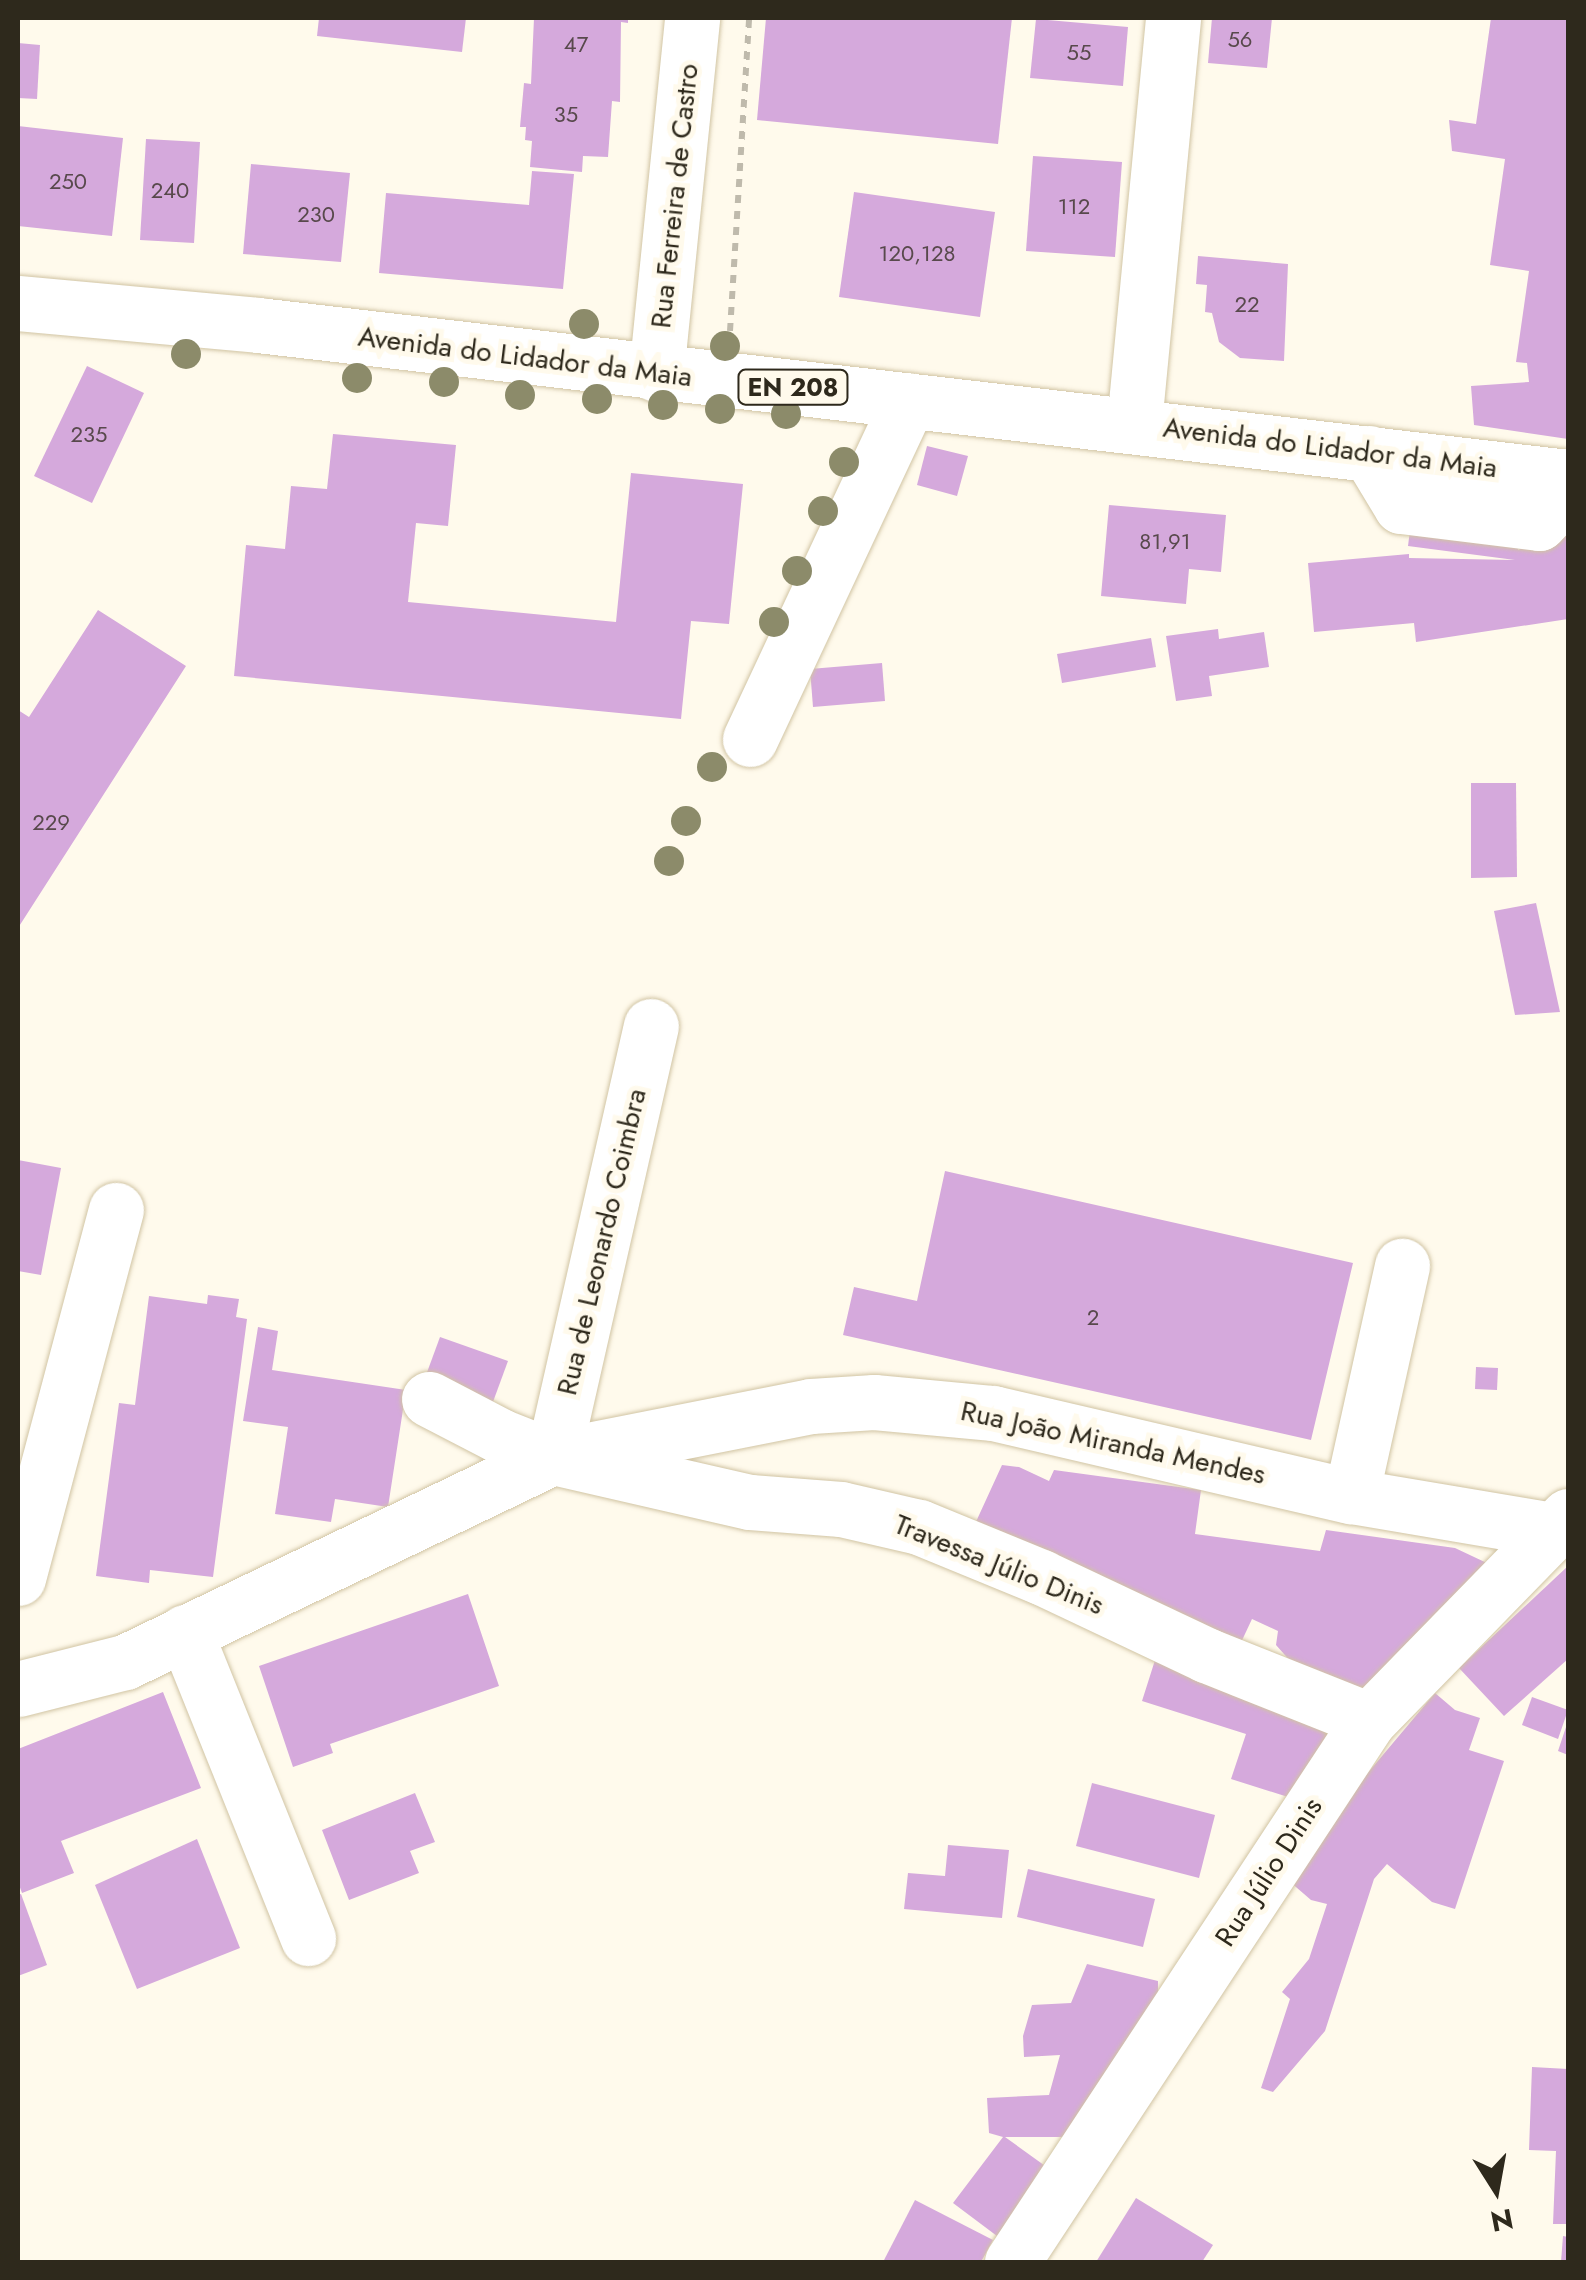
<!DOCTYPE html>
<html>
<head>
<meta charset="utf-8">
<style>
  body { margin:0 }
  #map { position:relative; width:1586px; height:2280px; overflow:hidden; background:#fffaec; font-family:Jost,sans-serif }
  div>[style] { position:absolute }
  .building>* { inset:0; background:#d5a9dc }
  .path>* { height:6px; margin-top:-3px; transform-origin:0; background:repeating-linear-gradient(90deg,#bfbaac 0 8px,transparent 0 16px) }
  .roads { filter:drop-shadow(0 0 2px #d1c4a3) drop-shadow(0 0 2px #d1c4a3) }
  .minor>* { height:55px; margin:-27.5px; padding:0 27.5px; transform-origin:27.5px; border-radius:27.5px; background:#fff }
  .major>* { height:55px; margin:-27.5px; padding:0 27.5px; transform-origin:27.5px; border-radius:27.5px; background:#fff }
  .trees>* { width:30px; height:30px; margin:-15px; border-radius:50%; background:#8c8b6a }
  span { translate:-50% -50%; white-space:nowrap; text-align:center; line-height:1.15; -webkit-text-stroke:10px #fffaec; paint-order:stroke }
  .number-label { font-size:22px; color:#58494c }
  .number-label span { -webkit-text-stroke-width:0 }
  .shield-label span { padding:2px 8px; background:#fffaec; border:2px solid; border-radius:8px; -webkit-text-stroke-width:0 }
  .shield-label { font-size:25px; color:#2e291c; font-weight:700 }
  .street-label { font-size:28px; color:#2e291c }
  .frame { position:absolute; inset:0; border:20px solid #2e291c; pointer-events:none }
  .north { position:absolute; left:1446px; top:2140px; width:100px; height:100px; -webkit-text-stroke:8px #fffaec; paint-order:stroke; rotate:169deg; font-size:28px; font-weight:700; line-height:40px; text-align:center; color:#2e291c }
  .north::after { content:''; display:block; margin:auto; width:35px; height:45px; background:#2e291c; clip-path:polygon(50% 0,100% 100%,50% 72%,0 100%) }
</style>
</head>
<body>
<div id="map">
  <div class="building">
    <div style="clip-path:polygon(319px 18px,466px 18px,462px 52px,317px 36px)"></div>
    <div style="clip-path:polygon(534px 18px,628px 18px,628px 23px,621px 22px,620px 102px,612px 101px,608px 157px,583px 156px,582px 172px,530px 167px,532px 141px,525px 140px,526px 127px,520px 127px,524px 83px,531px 84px)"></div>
    <div style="clip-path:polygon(766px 18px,1012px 18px,998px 144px,757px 120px)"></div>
    <div style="clip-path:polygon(1212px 18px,1272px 18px,1267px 68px,1208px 63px)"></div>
    <div style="clip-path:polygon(1491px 18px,1568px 18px,1568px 439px,1474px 425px,1471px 386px,1529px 382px,1527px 363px,1516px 362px,1529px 271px,1490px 265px,1505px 159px,1452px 151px,1449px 120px,1476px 124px)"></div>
    <div style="clip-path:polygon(1036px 19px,1128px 27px,1123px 86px,1030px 78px)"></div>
    <div style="clip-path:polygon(18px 43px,40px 45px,37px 99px,18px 98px)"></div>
    <div style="clip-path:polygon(18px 126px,123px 138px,112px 236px,18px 226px)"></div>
    <div style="clip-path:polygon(146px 139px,200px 142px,194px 243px,140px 240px)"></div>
    <div style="clip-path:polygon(1033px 156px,1122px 162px,1115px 257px,1026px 251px)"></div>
    <div style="clip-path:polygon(251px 164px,350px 173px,341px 262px,243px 254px)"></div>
    <div style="clip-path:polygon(532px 171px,574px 174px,563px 289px,379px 273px,386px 193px,529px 205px)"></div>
    <div style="clip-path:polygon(854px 192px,995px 212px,980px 317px,839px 297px)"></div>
    <div style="clip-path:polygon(1198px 256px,1288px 264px,1284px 361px,1240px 358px,1219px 342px,1212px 313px,1205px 312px,1207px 285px,1196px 284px)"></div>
    <div style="clip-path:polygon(87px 366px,144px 393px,92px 503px,34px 476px)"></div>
    <div style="clip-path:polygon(333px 434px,456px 445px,448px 526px,416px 523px,408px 602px,616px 622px,631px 473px,743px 484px,729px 624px,691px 621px,681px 719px,234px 676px,246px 545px,285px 549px,291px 486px,327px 489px)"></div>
    <div style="clip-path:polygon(927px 446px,968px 456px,957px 496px,917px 485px)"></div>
    <div style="clip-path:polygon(1415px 491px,1524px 504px,1518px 550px,1568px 529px,1568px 619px,1416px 642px,1414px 623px,1314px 632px,1308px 563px,1409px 554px,1409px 558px,1515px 560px,1408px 546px)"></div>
    <div style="clip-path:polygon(1109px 505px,1226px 515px,1221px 572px,1189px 569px,1186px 604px,1101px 596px)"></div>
    <div style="clip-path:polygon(98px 610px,186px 666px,18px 928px,18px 710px,29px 717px)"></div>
    <div style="clip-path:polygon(1218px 629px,1219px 639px,1264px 632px,1269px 667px,1209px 676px,1212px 696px,1176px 701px,1166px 636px)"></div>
    <div style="clip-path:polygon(1151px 638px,1156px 667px,1062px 683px,1057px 654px)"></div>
    <div style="clip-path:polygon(882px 663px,885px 701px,813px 707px,810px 669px)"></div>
    <div style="clip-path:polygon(1471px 783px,1516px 783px,1517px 877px,1471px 878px)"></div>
    <div style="clip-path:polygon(1536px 903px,1560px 1012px,1515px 1015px,1494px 911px)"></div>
    <div style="clip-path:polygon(18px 1160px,61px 1168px,41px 1275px,18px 1271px)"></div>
    <div style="clip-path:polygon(945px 1171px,1353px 1263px,1311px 1440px,843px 1335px,854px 1287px,917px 1301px)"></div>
    <div style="clip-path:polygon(208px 1295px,239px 1299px,236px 1317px,247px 1319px,213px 1577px,150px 1570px,149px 1583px,96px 1576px,119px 1403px,135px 1405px,149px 1296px,207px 1304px)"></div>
    <div style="clip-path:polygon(258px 1327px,278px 1331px,272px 1370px,406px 1390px,388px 1507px,335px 1499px,331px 1522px,275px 1514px,288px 1427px,243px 1421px)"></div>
    <div style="clip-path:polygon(440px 1337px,508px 1361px,490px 1410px,422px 1386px)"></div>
    <div style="clip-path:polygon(1476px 1367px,1498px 1368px,1497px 1390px,1475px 1389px)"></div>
    <div style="clip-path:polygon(1002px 1465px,1019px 1467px,1049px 1481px,1054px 1470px,1201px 1490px,1195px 1534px,1320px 1551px,1326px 1530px,1455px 1548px,1508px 1573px,1356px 1708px,1315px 1689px,1276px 1645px,1278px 1631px,1252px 1619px,1237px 1651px,969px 1537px)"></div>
    <div style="clip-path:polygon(1568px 1566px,1568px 1659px,1504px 1716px,1459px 1668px)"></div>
    <div style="clip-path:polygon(468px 1594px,499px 1686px,330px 1744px,333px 1753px,293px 1767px,259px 1666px)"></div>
    <div style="clip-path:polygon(1156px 1657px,1339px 1714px,1310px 1804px,1231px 1779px,1246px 1734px,1142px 1701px)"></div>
    <div style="clip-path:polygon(163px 1692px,201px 1788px,61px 1841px,74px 1873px,22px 1893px,18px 1882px,18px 1749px)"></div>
    <div style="clip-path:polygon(1435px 1693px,1455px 1710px,1480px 1718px,1469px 1750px,1504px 1761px,1455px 1909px,1432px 1902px,1387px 1864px,1374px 1879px,1325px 2031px,1273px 2092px,1261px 2088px,1290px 1999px,1282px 1992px,1309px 1959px,1327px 1904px,1311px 1900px,1282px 1875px)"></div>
    <div style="clip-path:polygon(1532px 1697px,1568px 1710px,1558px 1739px,1522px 1725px)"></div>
    <div style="clip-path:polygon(1568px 1721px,1568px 1755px,1558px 1751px)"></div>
    <div style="clip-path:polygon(1092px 1783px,1215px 1815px,1199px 1878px,1076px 1846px)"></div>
    <div style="clip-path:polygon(415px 1793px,435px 1842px,410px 1851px,419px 1873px,349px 1900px,322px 1830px)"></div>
    <div style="clip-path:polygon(197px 1839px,240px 1948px,137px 1989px,95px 1885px)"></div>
    <div style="clip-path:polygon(948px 1845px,1009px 1850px,1002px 1918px,904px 1909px,908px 1873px,945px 1876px)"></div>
    <div style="clip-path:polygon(1028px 1869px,1155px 1899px,1143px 1947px,1017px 1917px)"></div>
    <div style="clip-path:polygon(21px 1894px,47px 1965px,18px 1976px,18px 1895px)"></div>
    <div style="clip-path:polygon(1087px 1964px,1158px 1981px,1158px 1997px,1074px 2137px,1005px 2137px,1048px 2168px,997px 2236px,953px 2203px,1003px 2137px,989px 2133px,987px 2098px,1049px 2095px,1060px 2055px,1024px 2057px,1023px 2036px,1032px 2005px,1071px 2003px)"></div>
    <div style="clip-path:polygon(1532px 2067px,1568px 2069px,1568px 2224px,1553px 2224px,1556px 2151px,1529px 2150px)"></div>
    <div style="clip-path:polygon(1136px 2198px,1213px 2245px,1202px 2262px,1096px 2262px)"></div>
    <div style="clip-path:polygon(915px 2200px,993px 2240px,981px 2262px,883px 2262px)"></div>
    <div style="clip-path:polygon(1563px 2236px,1568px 2237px,1568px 2262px,1561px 2262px)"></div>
  </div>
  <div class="path">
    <div style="left:730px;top:331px;width:314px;rotate:-86.5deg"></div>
  </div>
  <div class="roads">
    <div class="minor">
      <div style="left:656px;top:374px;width:358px;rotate:-84.2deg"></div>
      <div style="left:1134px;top:424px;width:408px;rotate:-84.5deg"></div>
      <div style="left:1369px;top:453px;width:62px;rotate:58.9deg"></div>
      <div style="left:1401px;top:506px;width:139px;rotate:7deg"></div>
      <div style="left:1539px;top:523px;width:42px;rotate:-46deg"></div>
      <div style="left:750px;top:739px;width:374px;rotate:-64.9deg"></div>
      <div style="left:429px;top:1399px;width:80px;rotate:27.5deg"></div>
      <div style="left:500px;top:1436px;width:57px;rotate:21.6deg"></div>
      <div style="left:553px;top:1457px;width:202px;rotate:12.9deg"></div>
      <div style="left:750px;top:1502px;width:91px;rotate:4.4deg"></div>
      <div style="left:841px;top:1509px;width:80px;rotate:13deg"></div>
      <div style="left:919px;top:1527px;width:132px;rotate:22.3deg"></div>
      <div style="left:1041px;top:1577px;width:183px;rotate:25.3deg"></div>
      <div style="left:1206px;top:1655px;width:175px;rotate:21.7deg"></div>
      <div style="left:553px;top:1457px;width:442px;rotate:-77.2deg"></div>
      <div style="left:1351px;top:1496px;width:236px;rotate:-77.5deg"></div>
      <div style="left:18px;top:1578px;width:381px;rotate:-75.1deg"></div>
      <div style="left:185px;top:1632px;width:330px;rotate:68.1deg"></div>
      <div style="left:18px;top:1689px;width:110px;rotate:-14.2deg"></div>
      <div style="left:125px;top:1662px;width:475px;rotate:-25.6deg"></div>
      <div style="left:553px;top:1457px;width:263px;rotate:-11.2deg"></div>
      <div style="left:811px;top:1406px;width:63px;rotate:-3.6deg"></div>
      <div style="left:874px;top:1402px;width:120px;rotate:5.3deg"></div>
      <div style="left:993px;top:1413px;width:367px;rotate:13.1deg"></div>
      <div style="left:1351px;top:1496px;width:205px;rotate:9.6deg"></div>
    </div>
    <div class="major">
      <div style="left:18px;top:303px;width:241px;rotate:5.2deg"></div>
      <div style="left:258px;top:325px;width:1319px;rotate:6.62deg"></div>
      <div style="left:1012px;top:2262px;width:649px;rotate:-56.63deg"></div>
      <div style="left:1369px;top:1720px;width:285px;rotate:-45.7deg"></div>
    </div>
  </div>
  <div class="trees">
    <div style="left:584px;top:324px"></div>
    <div style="left:725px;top:346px"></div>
    <div style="left:186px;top:354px"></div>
    <div style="left:357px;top:378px"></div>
    <div style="left:444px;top:382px"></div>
    <div style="left:520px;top:395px"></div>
    <div style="left:597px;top:399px"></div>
    <div style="left:663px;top:405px"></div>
    <div style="left:720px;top:409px"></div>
    <div style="left:786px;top:414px"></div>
    <div style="left:844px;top:462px"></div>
    <div style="left:823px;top:511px"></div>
    <div style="left:797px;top:571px"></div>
    <div style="left:774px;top:622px"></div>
    <div style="left:712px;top:767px"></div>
    <div style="left:686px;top:821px"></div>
    <div style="left:669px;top:861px"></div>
  </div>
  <div class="number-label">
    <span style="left:1240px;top:40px">56</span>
    <span style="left:576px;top:45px">47</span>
    <span style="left:1079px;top:53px">55</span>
    <span style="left:566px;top:115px">35</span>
    <span style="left:68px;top:182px">250</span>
    <span style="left:170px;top:191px">240</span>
    <span style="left:1074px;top:207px">112</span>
    <span style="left:316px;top:215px">230</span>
    <span style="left:917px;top:254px">120,128</span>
    <span style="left:1247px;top:305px">22</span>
    <span style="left:89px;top:435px">235</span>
    <span style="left:1165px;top:542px">81,91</span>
    <span style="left:51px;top:823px">229</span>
    <span style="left:1093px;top:1318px">2</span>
  </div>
  <div class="shield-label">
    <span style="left:793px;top:387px">EN 208</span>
  </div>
  <div class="street-label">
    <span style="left:675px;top:196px;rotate:-84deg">Rua Ferreira de Castro</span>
    <span style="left:525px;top:357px;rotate:7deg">Avenida do Lidador da Maia</span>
    <span style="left:1330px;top:448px;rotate:7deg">Avenida do Lidador da Maia</span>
    <span style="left:602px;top:1242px;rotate:-77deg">Rua de Leonardo Coimbra</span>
    <span style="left:1113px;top:1443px;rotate:12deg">Rua João Miranda Mendes</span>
    <span style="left:999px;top:1565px;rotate:22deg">Travessa Júlio Dinis</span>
    <span style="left:1269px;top:1872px;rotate:-57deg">Rua Júlio Dinis</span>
  </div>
  <div class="frame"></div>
  <div class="north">N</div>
</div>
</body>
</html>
